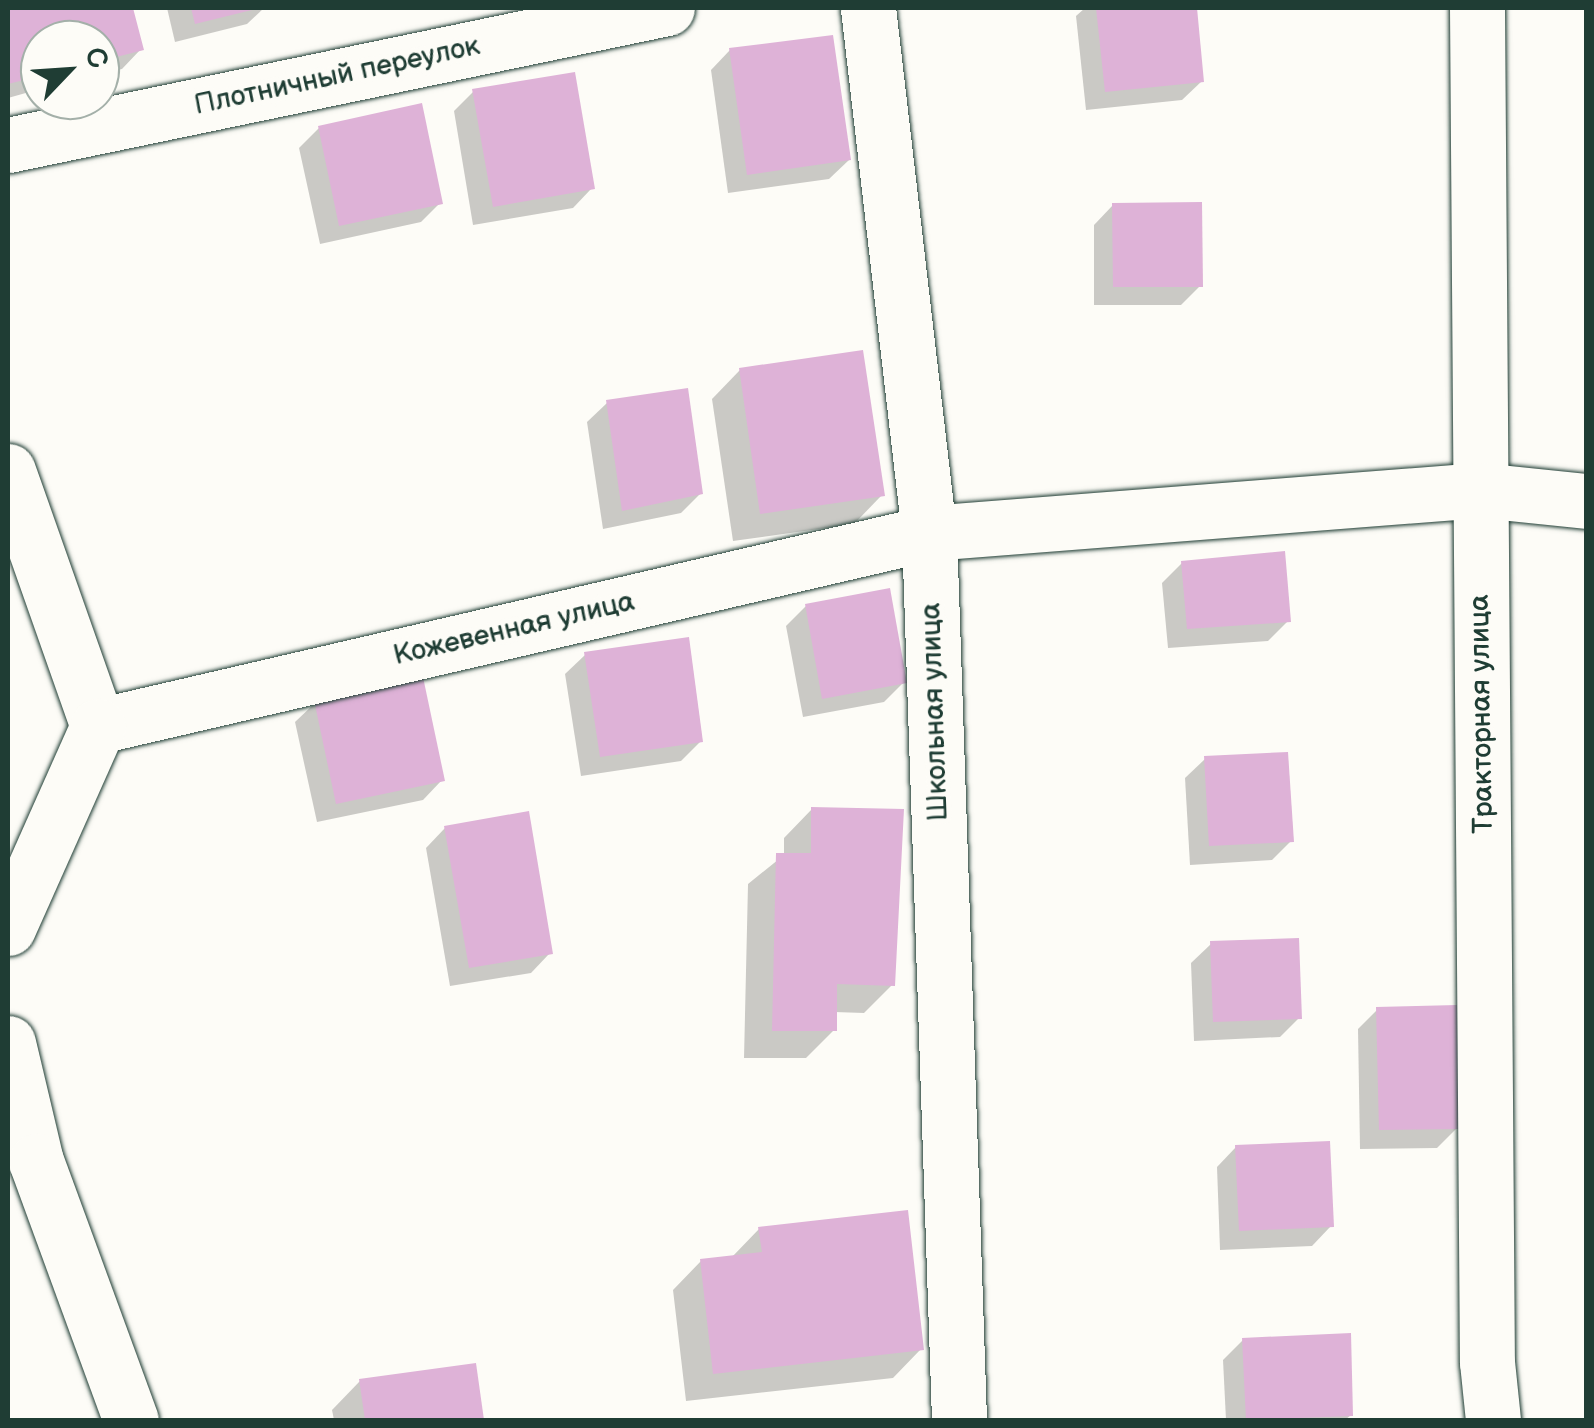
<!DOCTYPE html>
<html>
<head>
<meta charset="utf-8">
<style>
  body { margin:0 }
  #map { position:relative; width:1594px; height:1428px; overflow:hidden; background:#fdfcf7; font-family:"Balsamiq Sans",sans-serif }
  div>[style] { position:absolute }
  .shadow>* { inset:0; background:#0003 }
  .building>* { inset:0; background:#deb2d7 }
  .roads { filter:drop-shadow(0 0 2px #1f3d34) drop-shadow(0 0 2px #1f3d34) }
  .minor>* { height:55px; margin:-27.5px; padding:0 27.5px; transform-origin:27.5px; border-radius:27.5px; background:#fdfcf7 }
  span { translate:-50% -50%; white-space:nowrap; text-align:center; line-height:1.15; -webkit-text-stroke:10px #fdfcf7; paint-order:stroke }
  .street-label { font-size:28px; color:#1f3d34 }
  .frame { position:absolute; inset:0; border:10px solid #1f3d34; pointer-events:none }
  .north { position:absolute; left:20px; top:20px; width:100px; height:100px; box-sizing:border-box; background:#fdfcf7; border:2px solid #a4b0a9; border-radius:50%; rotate:65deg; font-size:28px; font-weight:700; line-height:40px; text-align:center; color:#1f3d34 }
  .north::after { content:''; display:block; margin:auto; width:35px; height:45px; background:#1f3d34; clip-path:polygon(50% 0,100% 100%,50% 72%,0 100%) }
</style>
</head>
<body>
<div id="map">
  <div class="shadow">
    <div style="clip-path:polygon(8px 8px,130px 8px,141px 49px,122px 69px,100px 74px,100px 40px,40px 40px,40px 89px,8px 98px)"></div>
    <div style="clip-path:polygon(167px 8px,264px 8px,247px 24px,175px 42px)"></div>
    <div style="clip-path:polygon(1085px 8px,1194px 8px,1202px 81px,1182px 100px,1086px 110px,1076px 16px)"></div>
    <div style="clip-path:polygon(730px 50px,849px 160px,829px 179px,728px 193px,711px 70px)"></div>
    <div style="clip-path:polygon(473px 92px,592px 188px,573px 208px,473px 225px,454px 111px)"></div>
    <div style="clip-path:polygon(319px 128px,440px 203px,421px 222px,320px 244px,299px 148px)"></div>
    <div style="clip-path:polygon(1113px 205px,1200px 286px,1181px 305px,1094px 305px,1094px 225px)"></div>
    <div style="clip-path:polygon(740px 370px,882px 495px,854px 524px,733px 541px,712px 399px)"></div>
    <div style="clip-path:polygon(607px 403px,701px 493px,681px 513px,603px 529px,587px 422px)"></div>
    <div style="clip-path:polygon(1182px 563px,1288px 621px,1268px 641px,1168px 648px,1162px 583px)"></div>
    <div style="clip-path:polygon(806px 606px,904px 682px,884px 702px,803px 717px,786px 626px)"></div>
    <div style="clip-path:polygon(585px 655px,701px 741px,681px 761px,581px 776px,565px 674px)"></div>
    <div style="clip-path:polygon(315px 703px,442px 780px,423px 800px,317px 822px,295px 722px)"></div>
    <div style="clip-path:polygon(1205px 759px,1291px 841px,1272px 860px,1190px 865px,1185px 778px)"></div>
    <div style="clip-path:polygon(812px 809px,892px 985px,864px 1013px,834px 1012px,834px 1030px,806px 1058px,744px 1058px,748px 884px,784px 855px,784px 838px)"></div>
    <div style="clip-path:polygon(445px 828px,550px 953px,531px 973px,450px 986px,426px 848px)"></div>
    <div style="clip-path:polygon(1211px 944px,1299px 1018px,1280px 1037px,1194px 1041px,1191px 963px)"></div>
    <div style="clip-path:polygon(1378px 1009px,1457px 1128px,1437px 1148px,1360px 1149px,1358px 1029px)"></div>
    <div style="clip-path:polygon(1236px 1147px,1331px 1226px,1312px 1246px,1220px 1250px,1217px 1167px)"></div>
    <div style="clip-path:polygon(759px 1229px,921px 1349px,893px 1378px,686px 1401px,673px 1290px,701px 1261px,731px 1258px)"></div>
    <div style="clip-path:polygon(1243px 1340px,1351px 1415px,1345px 1420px,1226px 1420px,1223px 1360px)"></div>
    <div style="clip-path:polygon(474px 1365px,482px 1420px,334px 1420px,332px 1410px,360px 1381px)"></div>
  </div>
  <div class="building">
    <div style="clip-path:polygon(8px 8px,133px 8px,144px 50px,100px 61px,100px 40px,40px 40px,40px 76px,8px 84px)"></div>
    <div style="clip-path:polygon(191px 8px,255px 8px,256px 9px,195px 24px)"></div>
    <div style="clip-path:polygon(1096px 8px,1197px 8px,1204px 82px,1105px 92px)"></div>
    <div style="clip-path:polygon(833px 35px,851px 160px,747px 175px,729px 48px)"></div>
    <div style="clip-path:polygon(575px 72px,595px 189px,493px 207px,472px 89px)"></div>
    <div style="clip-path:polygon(422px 103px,443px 204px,339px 226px,318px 126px)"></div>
    <div style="clip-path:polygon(1202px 202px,1203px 287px,1113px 287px,1112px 203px)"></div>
    <div style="clip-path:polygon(863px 350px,885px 496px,760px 514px,739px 368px)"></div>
    <div style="clip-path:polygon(688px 388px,703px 494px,622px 511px,606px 400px)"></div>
    <div style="clip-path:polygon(1285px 551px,1291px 622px,1187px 629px,1181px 561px)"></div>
    <div style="clip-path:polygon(890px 588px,907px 683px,822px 699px,805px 604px)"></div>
    <div style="clip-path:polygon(689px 637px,703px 742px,600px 757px,584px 652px)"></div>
    <div style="clip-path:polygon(423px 677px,445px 781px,336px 804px,314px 700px)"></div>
    <div style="clip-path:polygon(1288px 752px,1294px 842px,1209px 846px,1204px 756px)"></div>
    <div style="clip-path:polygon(811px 807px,904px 809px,895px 986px,837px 984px,837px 1031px,772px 1031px,776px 853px,811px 853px)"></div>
    <div style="clip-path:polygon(529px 811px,553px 954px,469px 968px,444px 826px)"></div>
    <div style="clip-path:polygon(1299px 938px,1302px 1019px,1213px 1022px,1210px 941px)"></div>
    <div style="clip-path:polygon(1457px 1005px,1460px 1129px,1379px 1130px,1376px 1007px)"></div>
    <div style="clip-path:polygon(1330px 1141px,1334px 1227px,1239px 1231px,1235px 1145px)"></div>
    <div style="clip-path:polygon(908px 1210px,924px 1350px,713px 1374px,700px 1259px,762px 1252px,758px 1227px)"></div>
    <div style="clip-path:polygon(1351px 1333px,1353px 1416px,1246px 1420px,1242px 1338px)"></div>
    <div style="clip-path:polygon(476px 1363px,484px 1420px,365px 1420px,359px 1379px)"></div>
  </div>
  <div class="roads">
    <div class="minor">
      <div style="left:868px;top:8px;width:529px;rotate:83.37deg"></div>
      <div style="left:929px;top:533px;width:888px;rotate:88.06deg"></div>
      <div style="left:1477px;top:8px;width:1354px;rotate:89.58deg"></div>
      <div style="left:1487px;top:1362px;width:58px;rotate:84.1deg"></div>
      <div style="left:8px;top:145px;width:673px;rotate:-11.74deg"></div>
      <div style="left:8px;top:471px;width:270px;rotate:70.6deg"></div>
      <div style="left:98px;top:726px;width:853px;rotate:-13.08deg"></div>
      <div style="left:929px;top:533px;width:553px;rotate:-4.46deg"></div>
      <div style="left:1480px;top:490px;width:107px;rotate:5.9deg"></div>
      <div style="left:8px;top:928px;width:221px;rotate:-66deg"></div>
      <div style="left:8px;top:1043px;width:121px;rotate:76.7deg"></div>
      <div style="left:36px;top:1161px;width:276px;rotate:69.9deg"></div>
    </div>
  </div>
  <div class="street-label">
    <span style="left:337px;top:76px;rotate:-12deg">Плотничный переулок</span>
    <span style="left:514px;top:629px;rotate:-13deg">Кожевенная улица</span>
    <span style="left:935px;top:712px;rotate:-92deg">Школьная улица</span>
    <span style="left:1482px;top:714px;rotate:-91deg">Тракторная улица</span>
  </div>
  <div class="frame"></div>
  <div class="north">С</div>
</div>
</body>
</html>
